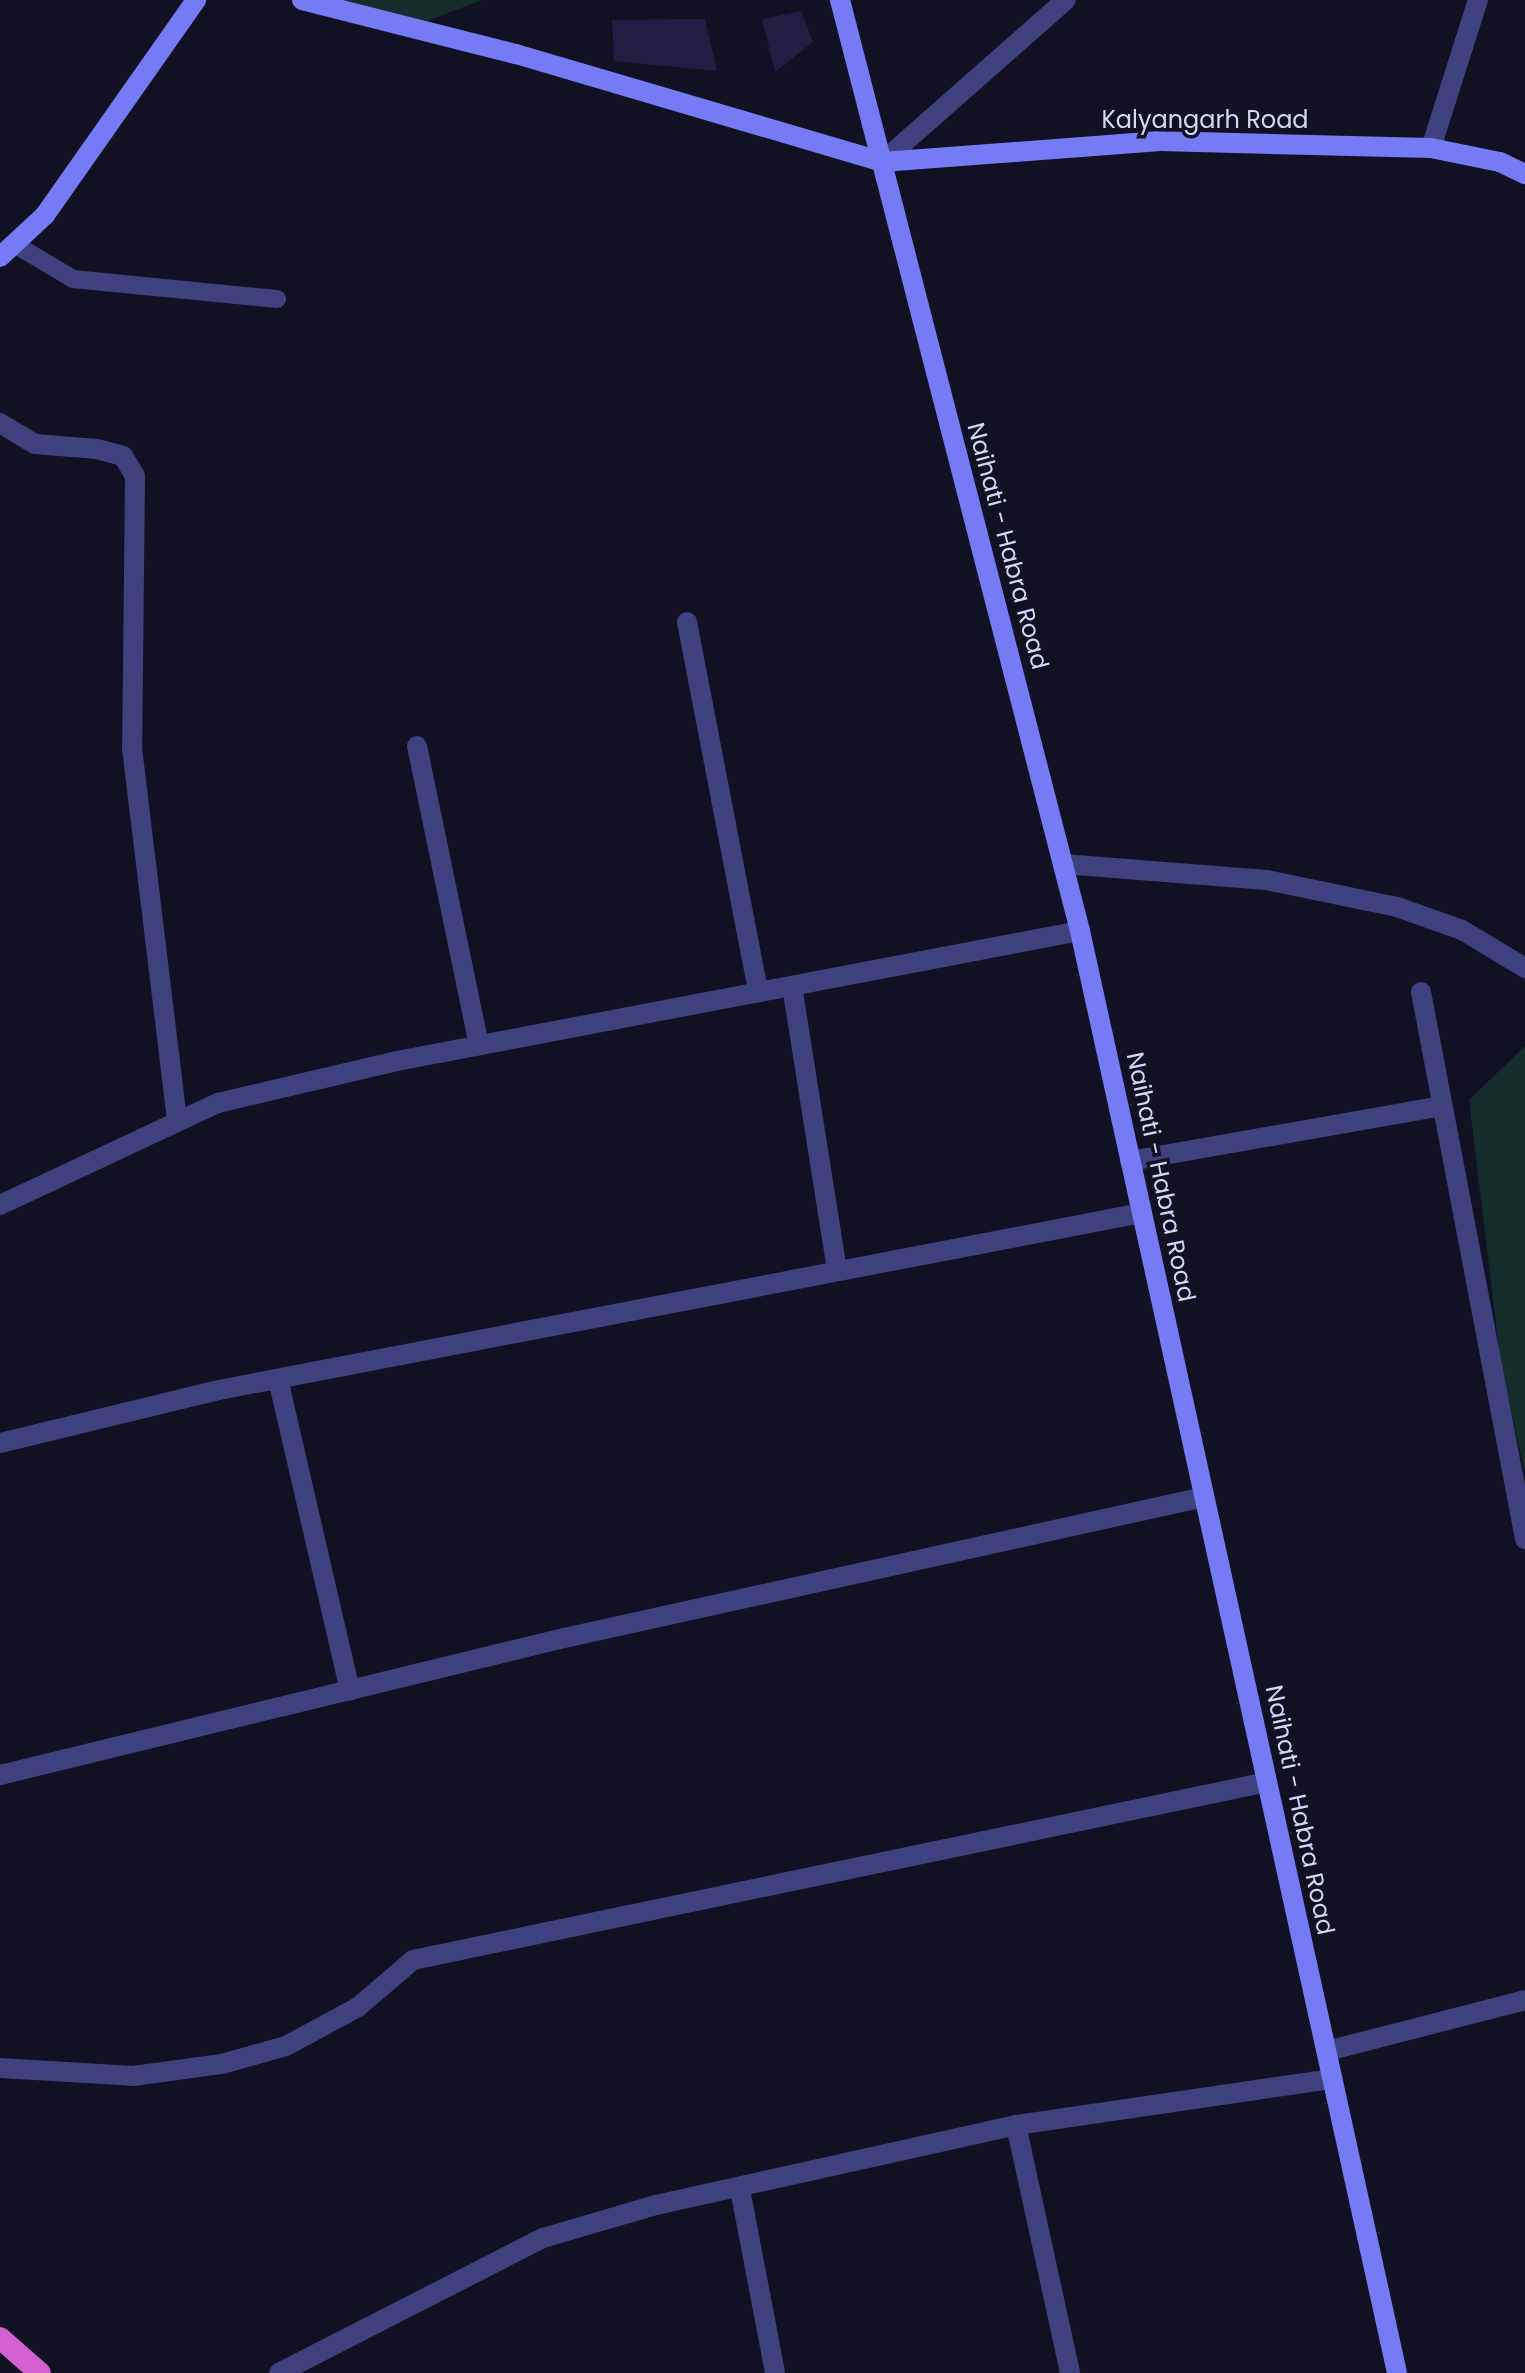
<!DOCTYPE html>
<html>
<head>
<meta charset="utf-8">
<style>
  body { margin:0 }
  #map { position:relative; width:1525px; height:2373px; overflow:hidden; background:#121023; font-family:Poppins,sans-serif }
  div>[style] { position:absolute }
  .green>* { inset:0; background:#142d2a }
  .building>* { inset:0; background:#221e43 }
  .service>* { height:18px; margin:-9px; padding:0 9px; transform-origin:9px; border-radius:9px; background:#3f417f }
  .minor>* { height:20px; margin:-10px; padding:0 10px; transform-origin:10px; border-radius:10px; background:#3f417f }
  .secondary>* { height:20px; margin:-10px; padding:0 10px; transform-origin:10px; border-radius:10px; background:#747bf4 }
  .trunk>* { height:22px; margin:-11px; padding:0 11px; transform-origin:11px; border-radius:11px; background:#d260d1 }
  span { translate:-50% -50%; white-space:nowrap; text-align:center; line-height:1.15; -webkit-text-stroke:7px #121023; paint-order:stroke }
  .street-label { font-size:24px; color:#d7d6fc }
</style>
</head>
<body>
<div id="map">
  <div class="green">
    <div style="clip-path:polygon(338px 0,482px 0,427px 21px)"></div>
    <div style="clip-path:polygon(1525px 1046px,1525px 1474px,1501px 1365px,1469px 1100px)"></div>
  </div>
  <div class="building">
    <div style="clip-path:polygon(801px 11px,813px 42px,775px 72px,762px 19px)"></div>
    <div style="clip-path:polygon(705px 19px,717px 71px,614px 61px,612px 20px)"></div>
  </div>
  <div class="service">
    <div style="left:16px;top:245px;width:66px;rotate:30.8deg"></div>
    <div style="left:73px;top:279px;width:205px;rotate:5.6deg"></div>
  </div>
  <div class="minor">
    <div style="left:1431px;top:148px;width:155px;rotate:-72.4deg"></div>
    <div style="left:882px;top:162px;width:245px;rotate:-41.4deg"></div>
    <div style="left:0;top:423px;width:41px;rotate:31deg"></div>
    <div style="left:35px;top:444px;width:62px;rotate:4.6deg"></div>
    <div style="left:97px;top:449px;width:27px;rotate:15deg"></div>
    <div style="left:123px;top:456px;width:23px;rotate:59deg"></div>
    <div style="left:135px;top:476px;width:272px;rotate:90.6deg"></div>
    <div style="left:132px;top:748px;width:376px;rotate:83.1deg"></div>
    <div style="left:687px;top:622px;width:377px;rotate:79.1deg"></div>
    <div style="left:417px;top:746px;width:305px;rotate:78.3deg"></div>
    <div style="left:1063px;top:864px;width:204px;rotate:4.5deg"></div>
    <div style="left:1266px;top:880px;width:134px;rotate:11.6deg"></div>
    <div style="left:1397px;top:907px;width:69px;rotate:19.5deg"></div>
    <div style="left:1462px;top:930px;width:74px;rotate:31.1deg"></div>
    <div style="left:792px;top:986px;width:288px;rotate:81deg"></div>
    <div style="left:1421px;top:992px;width:557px;rotate:79.23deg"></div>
    <div style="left:1130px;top:1161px;width:316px;rotate:-10deg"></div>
    <div style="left:0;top:1205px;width:241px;rotate:-25.1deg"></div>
    <div style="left:218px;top:1103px;width:184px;rotate:-13.2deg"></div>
    <div style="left:397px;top:1061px;width:695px;rotate:-10.78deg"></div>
    <div style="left:278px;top:1379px;width:320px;rotate:77deg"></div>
    <div style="left:0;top:1443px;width:225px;rotate:-13.6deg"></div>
    <div style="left:219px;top:1390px;width:940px;rotate:-10.86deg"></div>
    <div style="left:0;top:1775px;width:580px;rotate:-13.65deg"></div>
    <div style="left:564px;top:1638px;width:655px;rotate:-12.42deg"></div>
    <div style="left:1327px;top:2051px;width:204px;rotate:-14.4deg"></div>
    <div style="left:0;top:2068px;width:133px;rotate:3.4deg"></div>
    <div style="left:133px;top:2076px;width:90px;rotate:-7.7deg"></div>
    <div style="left:222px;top:2064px;width:66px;rotate:-15.7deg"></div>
    <div style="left:286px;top:2046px;width:82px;rotate:-28.4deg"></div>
    <div style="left:358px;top:2007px;width:72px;rotate:-40.5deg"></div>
    <div style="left:413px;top:1960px;width:872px;rotate:-11.77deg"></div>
    <div style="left:1016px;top:2125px;width:254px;rotate:77.7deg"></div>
    <div style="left:740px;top:2189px;width:187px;rotate:79.2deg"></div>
    <div style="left:279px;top:2373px;width:297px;rotate:-27.1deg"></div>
    <div style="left:543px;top:2238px;width:118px;rotate:-16.3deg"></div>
    <div style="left:656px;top:2205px;width:369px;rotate:-12.5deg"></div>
    <div style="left:1016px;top:2125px;width:320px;rotate:-8.3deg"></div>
  </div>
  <div class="secondary">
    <div style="left:302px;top:0;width:221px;rotate:14.2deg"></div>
    <div style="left:516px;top:54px;width:382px;rotate:16.4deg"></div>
    <div style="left:882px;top:162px;width:279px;rotate:-4.3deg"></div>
    <div style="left:1160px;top:141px;width:271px;rotate:1.5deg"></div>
    <div style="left:1431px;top:148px;width:70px;rotate:11.5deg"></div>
    <div style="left:1500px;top:162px;width:28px;rotate:26deg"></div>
    <div style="left:840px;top:0;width:961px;rotate:75.54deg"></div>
    <div style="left:1080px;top:931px;width:1476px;rotate:77.6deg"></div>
    <div style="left:0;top:257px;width:62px;rotate:-43deg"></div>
    <div style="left:45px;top:215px;width:263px;rotate:-54.9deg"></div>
  </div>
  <div class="trunk">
    <div style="left:0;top:2338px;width:53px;rotate:41.2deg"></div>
  </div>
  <div class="street-label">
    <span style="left:1205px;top:120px">Kalyangarh Road</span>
    <span style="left:1008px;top:546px;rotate:75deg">Naihati - Habra Road</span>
    <span style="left:1161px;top:1177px;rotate:78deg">Naihati - Habra Road</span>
    <span style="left:1300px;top:1810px;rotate:78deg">Naihati - Habra Road</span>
  </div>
</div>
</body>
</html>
